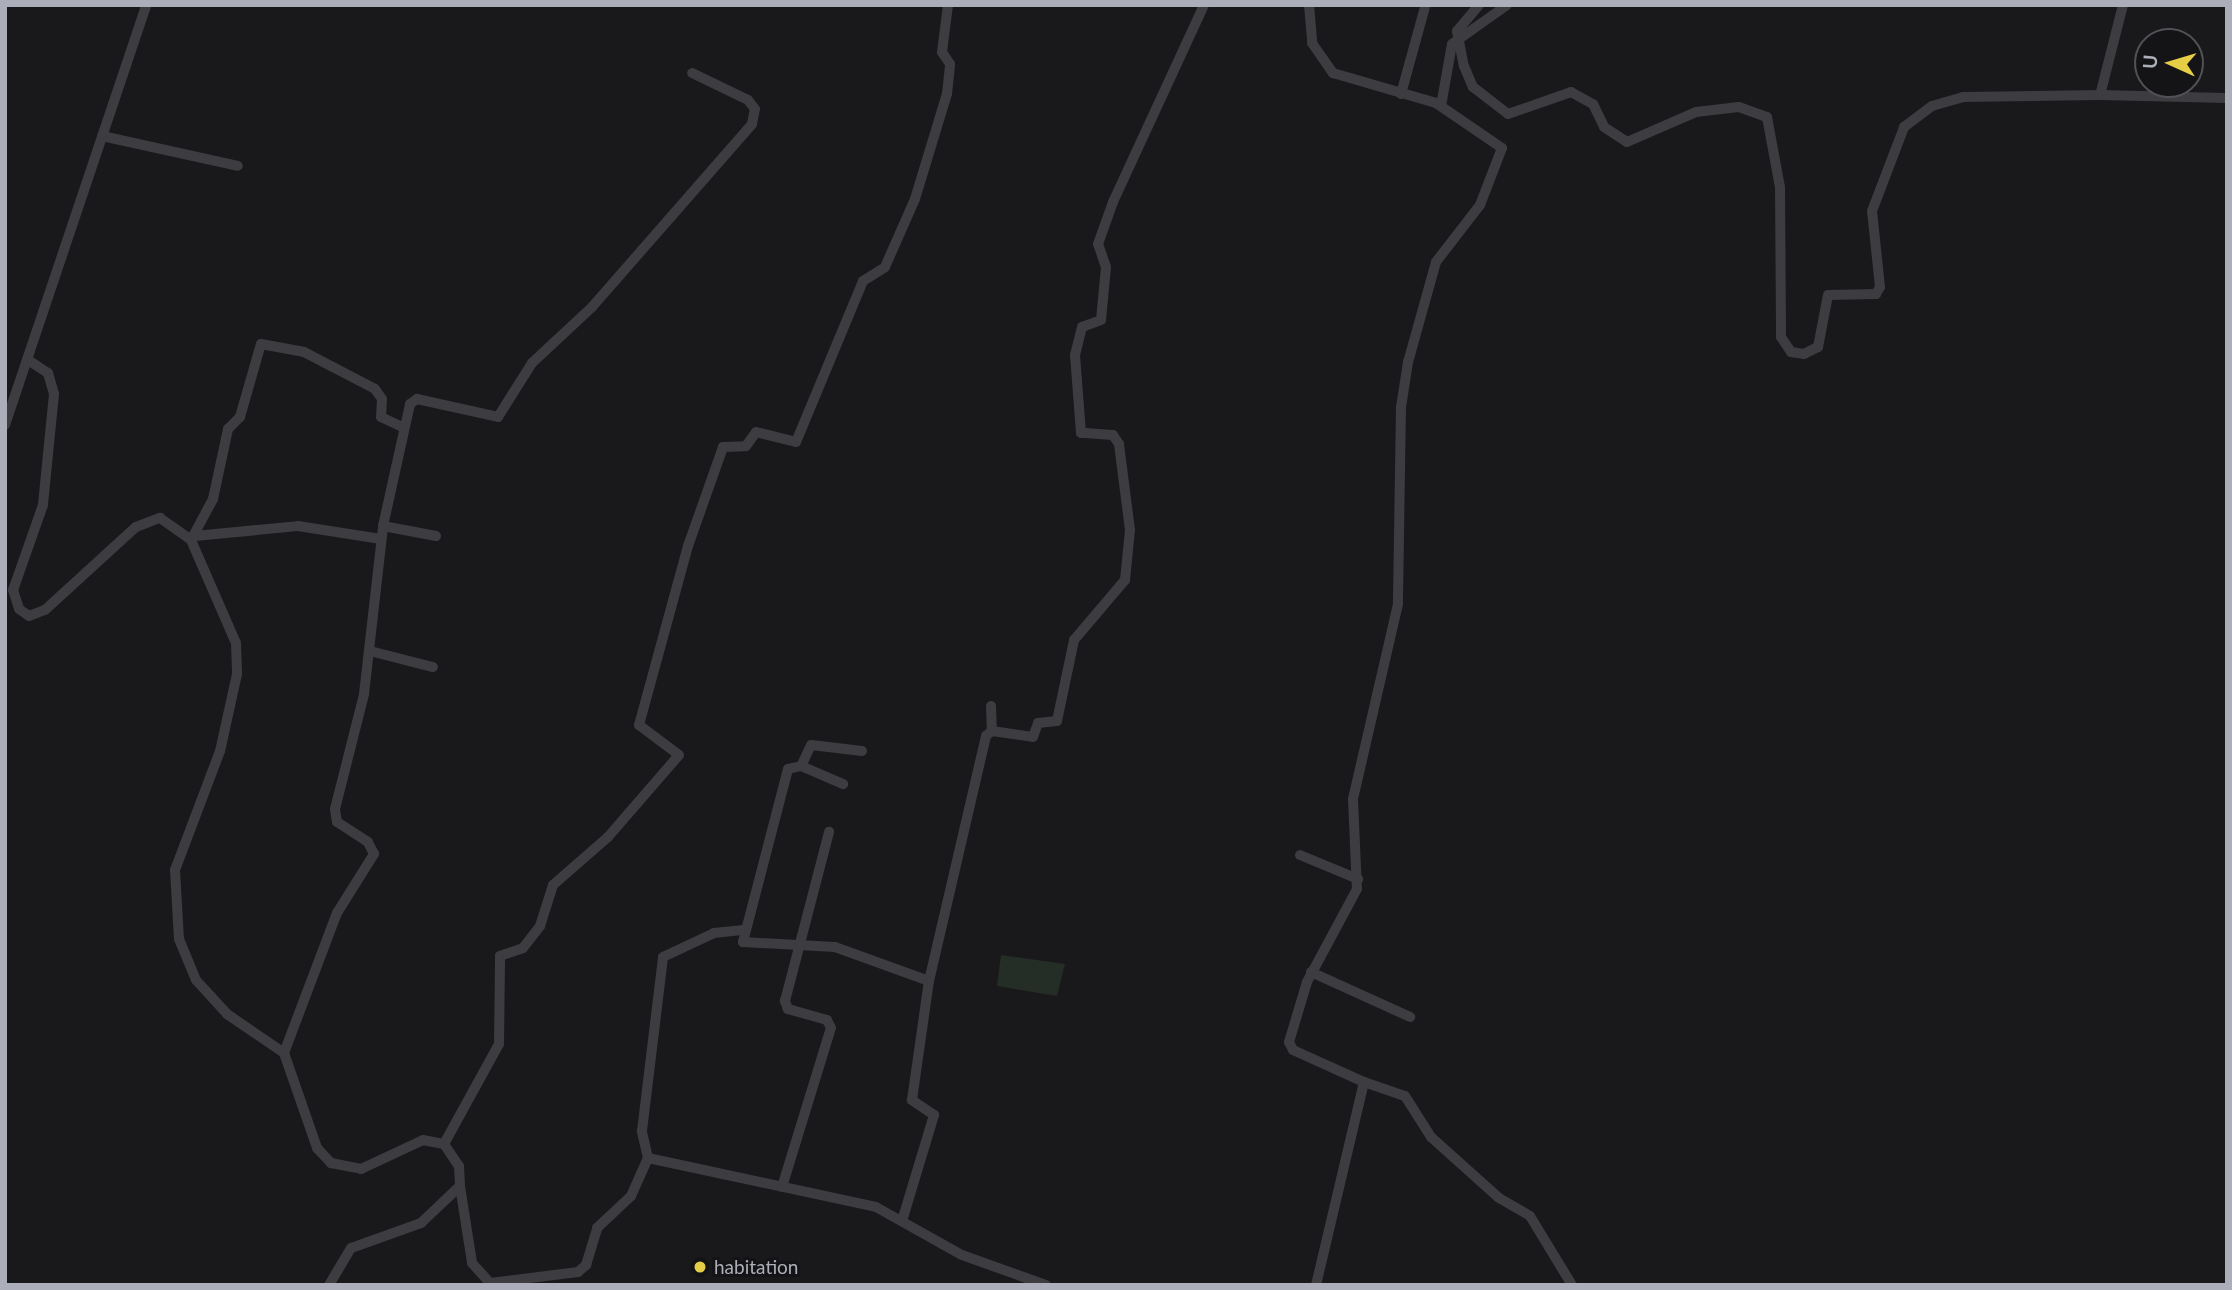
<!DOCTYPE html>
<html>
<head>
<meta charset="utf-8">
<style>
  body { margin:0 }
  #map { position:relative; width:2232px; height:1290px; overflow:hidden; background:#19191b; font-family:Lato,sans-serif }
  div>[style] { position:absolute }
  .green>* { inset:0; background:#252d27 }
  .minor>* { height:10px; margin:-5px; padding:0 5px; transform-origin:5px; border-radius:5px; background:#3c3c41 }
  .dots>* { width:19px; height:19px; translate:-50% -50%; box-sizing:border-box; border:4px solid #141416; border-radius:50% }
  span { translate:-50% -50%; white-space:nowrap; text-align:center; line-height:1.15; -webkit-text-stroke:6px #141416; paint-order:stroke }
  .poi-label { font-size:19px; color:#acaeb9 }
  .left { translate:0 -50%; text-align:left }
  .frame { position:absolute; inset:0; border:7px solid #acaeb9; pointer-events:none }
  .north { position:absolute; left:2134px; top:28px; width:70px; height:70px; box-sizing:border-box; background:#141416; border:2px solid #515257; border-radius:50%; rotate:274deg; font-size:19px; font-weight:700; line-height:28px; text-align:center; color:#acaeb9 }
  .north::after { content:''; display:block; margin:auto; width:24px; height:32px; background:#e6cd46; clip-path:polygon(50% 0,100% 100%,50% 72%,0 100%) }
</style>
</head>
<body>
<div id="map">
  <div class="green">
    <div style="clip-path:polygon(1001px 955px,1065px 964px,1057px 996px,997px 986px)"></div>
  </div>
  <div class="minor">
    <div style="left:1309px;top:5px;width:38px;rotate:85deg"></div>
    <div style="left:1312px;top:43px;width:37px;rotate:55deg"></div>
    <div style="left:1333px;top:73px;width:107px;rotate:16.2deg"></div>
    <div style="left:1436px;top:103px;width:80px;rotate:34.3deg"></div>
    <div style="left:1502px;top:148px;width:61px;rotate:111.1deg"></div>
    <div style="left:1480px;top:205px;width:72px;rotate:127.7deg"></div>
    <div style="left:1436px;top:262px;width:104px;rotate:105.6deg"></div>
    <div style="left:1408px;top:362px;width:46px;rotate:98.8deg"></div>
    <div style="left:1401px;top:407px;width:197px;rotate:90.9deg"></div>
    <div style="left:1398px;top:604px;width:200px;rotate:103deg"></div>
    <div style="left:1353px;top:799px;width:90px;rotate:87.5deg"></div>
    <div style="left:1357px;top:889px;width:106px;rotate:118.3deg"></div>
    <div style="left:1307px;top:982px;width:63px;rotate:106.7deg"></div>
    <div style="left:1289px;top:1042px;width:9px;rotate:63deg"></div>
    <div style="left:1293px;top:1050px;width:78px;rotate:24.3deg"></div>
    <div style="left:1364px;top:1082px;width:209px;rotate:103.3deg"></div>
    <div style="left:1479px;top:5px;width:34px;rotate:130deg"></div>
    <div style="left:1457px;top:31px;width:36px;rotate:79deg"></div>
    <div style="left:1464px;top:66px;width:23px;rotate:67deg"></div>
    <div style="left:1473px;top:87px;width:44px;rotate:37.6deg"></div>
    <div style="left:1508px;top:114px;width:67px;rotate:-19.2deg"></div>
    <div style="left:1571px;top:92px;width:25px;rotate:29deg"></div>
    <div style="left:1593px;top:104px;width:25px;rotate:64deg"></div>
    <div style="left:1604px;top:127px;width:27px;rotate:33deg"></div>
    <div style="left:1627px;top:142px;width:75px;rotate:-23.5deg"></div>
    <div style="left:1696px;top:112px;width:43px;rotate:-6.6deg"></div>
    <div style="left:1739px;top:107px;width:30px;rotate:20deg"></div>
    <div style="left:1767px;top:117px;width:71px;rotate:79.5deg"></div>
    <div style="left:1780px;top:187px;width:150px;rotate:89.6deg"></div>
    <div style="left:1781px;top:337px;width:18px;rotate:56deg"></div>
    <div style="left:1791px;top:352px;width:13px;rotate:9deg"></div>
    <div style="left:1804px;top:354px;width:16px;rotate:-27deg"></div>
    <div style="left:1818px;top:347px;width:53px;rotate:-79.1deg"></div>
    <div style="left:1828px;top:295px;width:48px;rotate:-1.2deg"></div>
    <div style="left:1876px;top:294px;width:8px;rotate:-60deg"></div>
    <div style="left:1880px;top:287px;width:76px;rotate:-96deg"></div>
    <div style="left:1872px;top:211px;width:90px;rotate:-69.1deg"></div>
    <div style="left:1904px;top:127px;width:35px;rotate:-37deg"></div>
    <div style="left:1932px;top:106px;width:32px;rotate:-16deg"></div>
    <div style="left:1963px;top:97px;width:137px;rotate:-0.8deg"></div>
    <div style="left:2123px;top:5px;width:93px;rotate:104.3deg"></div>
    <div style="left:2100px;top:95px;width:127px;rotate:1.4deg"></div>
    <div style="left:1401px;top:94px;width:90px;rotate:-74.6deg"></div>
    <div style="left:1441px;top:106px;width:63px;rotate:-79.9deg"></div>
    <div style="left:1452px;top:44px;width:67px;rotate:-35.3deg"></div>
    <div style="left:102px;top:136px;width:139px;rotate:12.4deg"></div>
    <div style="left:28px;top:360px;width:24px;rotate:33deg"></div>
    <div style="left:48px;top:373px;width:22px;rotate:74deg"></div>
    <div style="left:54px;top:394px;width:112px;rotate:95.7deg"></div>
    <div style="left:43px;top:505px;width:90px;rotate:109.4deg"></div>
    <div style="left:13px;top:590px;width:20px;rotate:72deg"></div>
    <div style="left:19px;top:609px;width:12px;rotate:35deg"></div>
    <div style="left:29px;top:616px;width:17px;rotate:-21deg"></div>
    <div style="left:45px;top:610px;width:123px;rotate:-42.4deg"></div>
    <div style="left:136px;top:527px;width:26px;rotate:-21deg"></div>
    <div style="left:160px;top:518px;width:38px;rotate:35deg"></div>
    <div style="left:191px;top:540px;width:112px;rotate:66.4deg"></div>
    <div style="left:236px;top:643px;width:31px;rotate:88deg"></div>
    <div style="left:237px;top:674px;width:79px;rotate:102.4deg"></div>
    <div style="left:220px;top:751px;width:127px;rotate:110.7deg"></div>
    <div style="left:175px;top:870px;width:69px;rotate:86.7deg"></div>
    <div style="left:179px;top:939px;width:44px;rotate:67.5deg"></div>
    <div style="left:196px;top:980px;width:46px;rotate:47.6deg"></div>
    <div style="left:227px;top:1014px;width:69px;rotate:34.4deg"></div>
    <div style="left:284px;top:1053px;width:101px;rotate:70.8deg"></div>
    <div style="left:317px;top:1148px;width:21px;rotate:47deg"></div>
    <div style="left:331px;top:1163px;width:31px;rotate:11deg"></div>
    <div style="left:361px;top:1169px;width:68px;rotate:-25.1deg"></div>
    <div style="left:423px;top:1140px;width:21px;rotate:11deg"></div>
    <div style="left:444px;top:1144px;width:27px;rotate:56deg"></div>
    <div style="left:459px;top:1166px;width:20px;rotate:87deg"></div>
    <div style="left:460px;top:1186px;width:54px;rotate:136.5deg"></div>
    <div style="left:421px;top:1223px;width:74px;rotate:160.3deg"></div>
    <div style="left:351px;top:1248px;width:43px;rotate:120.7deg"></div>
    <div style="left:5px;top:425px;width:443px;rotate:-71.4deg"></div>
    <div style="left:383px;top:526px;width:54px;rotate:10.7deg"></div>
    <div style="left:195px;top:536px;width:103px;rotate:-5.5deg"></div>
    <div style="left:298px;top:526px;width:84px;rotate:8.9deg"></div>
    <div style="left:191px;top:540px;width:47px;rotate:-61.8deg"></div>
    <div style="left:213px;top:499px;width:72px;rotate:-77.9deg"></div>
    <div style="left:228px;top:429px;width:17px;rotate:-45deg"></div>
    <div style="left:240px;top:417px;width:76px;rotate:-74deg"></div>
    <div style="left:261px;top:344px;width:44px;rotate:10.5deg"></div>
    <div style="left:304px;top:352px;width:80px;rotate:27.5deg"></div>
    <div style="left:375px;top:389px;width:12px;rotate:55deg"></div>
    <div style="left:382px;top:399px;width:18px;rotate:93deg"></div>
    <div style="left:381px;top:417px;width:23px;rotate:25deg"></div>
    <div style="left:370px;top:651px;width:65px;rotate:14.3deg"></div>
    <div style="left:991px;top:706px;width:25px;rotate:88deg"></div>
    <div style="left:862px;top:751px;width:51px;rotate:-173.3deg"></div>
    <div style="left:811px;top:745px;width:23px;rotate:115deg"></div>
    <div style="left:801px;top:766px;width:13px;rotate:167deg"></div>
    <div style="left:788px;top:769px;width:179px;rotate:104.6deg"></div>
    <div style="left:743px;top:942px;width:92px;rotate:3.1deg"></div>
    <div style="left:835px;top:947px;width:100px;rotate:19.9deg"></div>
    <div style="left:801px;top:766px;width:46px;rotate:23.2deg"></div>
    <div style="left:1300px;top:855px;width:63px;rotate:22.5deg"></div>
    <div style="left:1311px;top:972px;width:109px;rotate:24.4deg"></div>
    <div style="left:284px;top:1053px;width:150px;rotate:-69.3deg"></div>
    <div style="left:337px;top:913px;width:70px;rotate:-57.9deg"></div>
    <div style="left:374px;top:854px;width:13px;rotate:-117deg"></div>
    <div style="left:368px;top:842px;width:37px;rotate:-147deg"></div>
    <div style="left:337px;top:822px;width:13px;rotate:-99deg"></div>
    <div style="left:335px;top:809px;width:119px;rotate:-75.8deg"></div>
    <div style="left:364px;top:694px;width:169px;rotate:-83.5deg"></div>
    <div style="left:383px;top:526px;width:125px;rotate:-77.5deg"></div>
    <div style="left:410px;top:404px;width:9px;rotate:-36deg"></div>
    <div style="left:417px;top:399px;width:83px;rotate:12.5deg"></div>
    <div style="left:498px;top:417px;width:64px;rotate:-57.8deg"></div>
    <div style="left:532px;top:363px;width:82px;rotate:-43deg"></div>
    <div style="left:592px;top:307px;width:243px;rotate:-48.8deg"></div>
    <div style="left:752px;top:124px;width:15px;rotate:-79deg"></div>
    <div style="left:755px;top:109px;width:11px;rotate:-128deg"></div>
    <div style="left:748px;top:100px;width:62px;rotate:-154.3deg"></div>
    <div style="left:1364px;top:1082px;width:43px;rotate:18.9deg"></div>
    <div style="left:1405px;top:1096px;width:49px;rotate:57.6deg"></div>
    <div style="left:1431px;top:1137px;width:91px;rotate:41.9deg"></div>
    <div style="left:1499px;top:1198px;width:36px;rotate:30deg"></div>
    <div style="left:1530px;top:1216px;width:81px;rotate:58.7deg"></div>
    <div style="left:444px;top:1144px;width:114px;rotate:-61.2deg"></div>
    <div style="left:499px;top:1044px;width:88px;rotate:-89.3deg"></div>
    <div style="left:500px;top:956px;width:24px;rotate:-19deg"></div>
    <div style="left:523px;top:948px;width:28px;rotate:-52deg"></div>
    <div style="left:540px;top:926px;width:43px;rotate:-72.4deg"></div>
    <div style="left:553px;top:885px;width:73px;rotate:-41.1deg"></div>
    <div style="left:608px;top:837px;width:108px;rotate:-49.1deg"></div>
    <div style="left:679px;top:755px;width:50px;rotate:-143.1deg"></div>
    <div style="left:639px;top:725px;width:186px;rotate:-74.7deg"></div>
    <div style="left:688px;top:546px;width:105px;rotate:-70.5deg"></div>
    <div style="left:723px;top:447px;width:23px;rotate:-2deg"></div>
    <div style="left:746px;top:446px;width:17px;rotate:-54deg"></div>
    <div style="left:756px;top:432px;width:41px;rotate:14deg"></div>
    <div style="left:796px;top:442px;width:174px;rotate:-67.4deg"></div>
    <div style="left:863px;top:281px;width:26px;rotate:-32deg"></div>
    <div style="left:885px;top:267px;width:74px;rotate:-66.2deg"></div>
    <div style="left:915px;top:199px;width:110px;rotate:-73.1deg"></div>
    <div style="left:947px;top:94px;width:30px;rotate:-84deg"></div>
    <div style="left:950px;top:64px;width:14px;rotate:-124deg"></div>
    <div style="left:942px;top:52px;width:47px;rotate:-82.7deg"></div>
    <div style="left:648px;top:1158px;width:28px;rotate:-103deg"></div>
    <div style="left:642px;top:1131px;width:175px;rotate:-83.1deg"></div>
    <div style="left:663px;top:957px;width:56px;rotate:-25.2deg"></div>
    <div style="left:714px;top:933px;width:30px;rotate:-6deg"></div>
    <div style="left:460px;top:1186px;width:78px;rotate:81.1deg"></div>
    <div style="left:472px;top:1263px;width:27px;rotate:48deg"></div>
    <div style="left:490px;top:1283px;width:89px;rotate:-7.1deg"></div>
    <div style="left:578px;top:1272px;width:11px;rotate:-41deg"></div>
    <div style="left:586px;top:1265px;width:39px;rotate:-73deg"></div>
    <div style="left:597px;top:1228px;width:47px;rotate:-43.3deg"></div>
    <div style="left:631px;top:1196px;width:42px;rotate:-65.9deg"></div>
    <div style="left:648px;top:1158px;width:233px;rotate:12.1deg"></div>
    <div style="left:876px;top:1207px;width:98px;rotate:29.2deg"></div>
    <div style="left:962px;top:1255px;width:89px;rotate:19.7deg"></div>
    <div style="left:782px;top:1187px;width:166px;rotate:-72.9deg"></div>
    <div style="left:831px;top:1028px;width:9px;rotate:-117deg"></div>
    <div style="left:827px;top:1020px;width:41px;rotate:-164.2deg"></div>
    <div style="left:788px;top:1009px;width:9px;rotate:-111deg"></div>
    <div style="left:785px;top:1001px;width:175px;rotate:-75.4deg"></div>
    <div style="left:902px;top:1221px;width:111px;rotate:-73.2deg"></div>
    <div style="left:934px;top:1115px;width:27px;rotate:-146deg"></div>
    <div style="left:912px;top:1100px;width:120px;rotate:-81.9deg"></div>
    <div style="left:929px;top:981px;width:252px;rotate:-76.9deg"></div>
    <div style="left:986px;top:736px;width:8px;rotate:-40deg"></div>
    <div style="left:992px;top:731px;width:41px;rotate:8.3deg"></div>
    <div style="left:1033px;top:737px;width:15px;rotate:-70deg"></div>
    <div style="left:1038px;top:723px;width:19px;rotate:-6deg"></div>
    <div style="left:1057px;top:721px;width:83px;rotate:-78.1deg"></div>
    <div style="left:1074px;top:640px;width:79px;rotate:-49.6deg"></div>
    <div style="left:1125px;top:580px;width:50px;rotate:-84.3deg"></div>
    <div style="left:1130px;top:530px;width:87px;rotate:-97.3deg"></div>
    <div style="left:1119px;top:444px;width:11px;rotate:-124deg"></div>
    <div style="left:1113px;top:435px;width:32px;rotate:-176deg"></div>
    <div style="left:1081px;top:433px;width:78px;rotate:-94.4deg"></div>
    <div style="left:1075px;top:355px;width:29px;rotate:-76deg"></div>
    <div style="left:1082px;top:327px;width:20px;rotate:-20deg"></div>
    <div style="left:1101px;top:320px;width:53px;rotate:-84.6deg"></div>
    <div style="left:1106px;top:267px;width:24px;rotate:-109deg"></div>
    <div style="left:1098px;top:244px;width:45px;rotate:-70.3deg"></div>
    <div style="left:1113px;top:202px;width:217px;rotate:-65.2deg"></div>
  </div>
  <div class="dots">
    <div style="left:700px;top:1267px;background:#e6cd46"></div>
  </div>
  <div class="poi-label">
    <span class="left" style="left:714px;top:1267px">habitation</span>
  </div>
  <div class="frame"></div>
  <div class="north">U</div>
</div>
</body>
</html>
